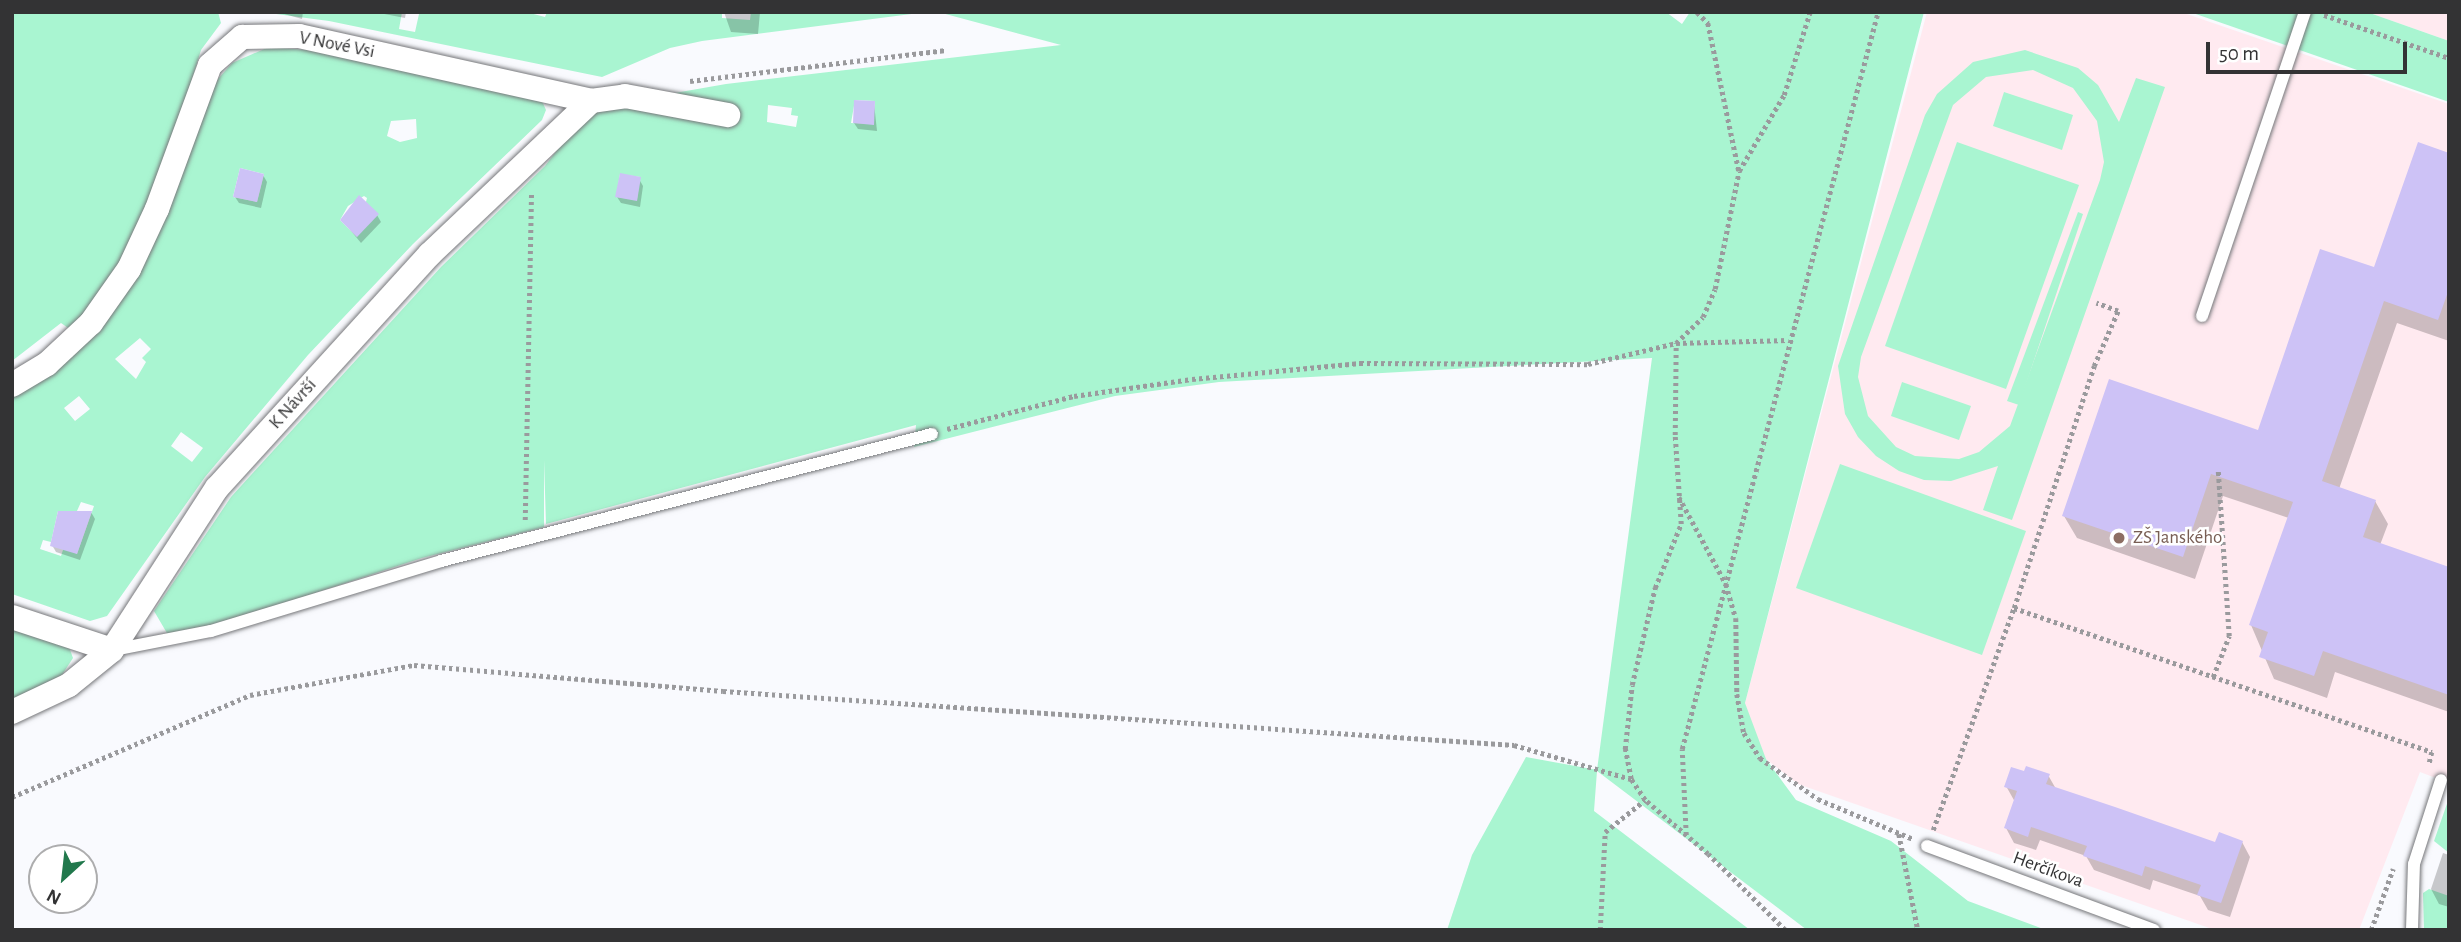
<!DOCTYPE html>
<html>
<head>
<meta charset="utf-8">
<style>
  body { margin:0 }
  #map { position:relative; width:2461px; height:942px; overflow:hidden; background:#f9fafe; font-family:"Alegreya Sans",sans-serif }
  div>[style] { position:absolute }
  .education>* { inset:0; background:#ffeaf0 }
  .green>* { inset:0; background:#a9f5d1 }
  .shadow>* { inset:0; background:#0003 }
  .building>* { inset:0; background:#cdc2f6 }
  .path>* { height:4.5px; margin-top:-2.25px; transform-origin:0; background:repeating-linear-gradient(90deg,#9a9a9d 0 3.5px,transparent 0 7px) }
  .roads { filter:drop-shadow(0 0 2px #76777a) drop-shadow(0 0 2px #76777a) }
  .service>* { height:12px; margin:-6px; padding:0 6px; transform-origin:6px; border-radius:6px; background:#fff }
  .minor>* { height:24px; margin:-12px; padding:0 12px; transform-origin:12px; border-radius:12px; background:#fff }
  .dots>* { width:19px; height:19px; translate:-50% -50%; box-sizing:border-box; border:4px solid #fff; border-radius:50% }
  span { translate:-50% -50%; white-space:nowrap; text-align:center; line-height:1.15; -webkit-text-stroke:5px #fff; paint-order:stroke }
  .street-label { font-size:19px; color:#333334 }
  .education-label { font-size:19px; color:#785e54 }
  .left { translate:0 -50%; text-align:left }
  .frame { position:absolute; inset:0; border:14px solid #333334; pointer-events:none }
  .north { position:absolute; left:28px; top:844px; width:70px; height:70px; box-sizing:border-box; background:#fff; border:2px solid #adadae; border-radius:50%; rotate:207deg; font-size:19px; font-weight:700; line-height:28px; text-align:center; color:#333334 }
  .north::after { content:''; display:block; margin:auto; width:24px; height:32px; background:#21784c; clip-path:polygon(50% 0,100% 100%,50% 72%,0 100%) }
  .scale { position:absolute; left:2206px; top:42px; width:201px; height:32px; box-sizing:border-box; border:4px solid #333334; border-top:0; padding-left:9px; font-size:21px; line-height:24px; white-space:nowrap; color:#333334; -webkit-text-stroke:5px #fff; paint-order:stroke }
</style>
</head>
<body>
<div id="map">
  <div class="education">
    <div style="clip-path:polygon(1927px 12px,2181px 12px,2449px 104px,2449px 783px,2420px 772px,2359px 930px,2215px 930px,1798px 784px,1766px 759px,1753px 734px,1745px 703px)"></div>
    <div style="clip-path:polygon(2367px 12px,2449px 12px,2449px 41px)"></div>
  </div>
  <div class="green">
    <div style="clip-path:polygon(12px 12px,218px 12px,221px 23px,201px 50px,153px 207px,114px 281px,74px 332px,61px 323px,12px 361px)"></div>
    <div style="clip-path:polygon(261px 12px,402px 12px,399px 29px,415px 32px,419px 14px,413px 12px,526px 12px,545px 17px,547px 12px,722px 12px,722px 18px,750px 20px,751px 12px,927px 12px,702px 41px,670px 48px,602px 77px,329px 21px)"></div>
    <div style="clip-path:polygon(evenodd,938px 12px,1666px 12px,1682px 24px,1690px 12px,1924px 12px,1745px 703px,1766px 759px,1796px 800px,1891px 841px,1968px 901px,2046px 930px,1807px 930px,1597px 771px,1594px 811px,1750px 930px,1447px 930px,1472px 855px,1526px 757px,1597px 770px,1652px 358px,1219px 382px,1115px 396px,914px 447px,916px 425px,546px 524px,544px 460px,544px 527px,422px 558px,171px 640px,154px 611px,231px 497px,441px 267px,545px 166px,589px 108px,726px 84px,1061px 45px,938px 12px,855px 100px,875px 101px,873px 124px,851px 123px,855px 100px,938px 12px,768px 105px,792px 108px,791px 115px,798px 116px,796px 127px,767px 122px,768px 105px,938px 12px,620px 174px,640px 177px,637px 200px,616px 197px,620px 174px)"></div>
    <div style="clip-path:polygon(2190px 12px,2367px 12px,2449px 41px,2449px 102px)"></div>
    <div style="clip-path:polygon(evenodd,269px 47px,319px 51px,542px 101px,546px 110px,542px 120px,413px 244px,308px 355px,205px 477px,107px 616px,90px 621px,12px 594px,12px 396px,87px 341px,218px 79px,232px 63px,269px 47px,416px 119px,417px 138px,400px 142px,387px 136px,391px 121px,416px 119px,269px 47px,240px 168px,264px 174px,257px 202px,233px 197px,240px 168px,269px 47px,364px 196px,367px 198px,357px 237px,340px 220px,348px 206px,364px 196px,269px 47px,140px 338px,151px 349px,142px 358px,146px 362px,136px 379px,115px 359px,140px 338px,269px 47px,79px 396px,90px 409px,75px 421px,64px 408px,79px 396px,269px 47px,181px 432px,203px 448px,192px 462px,171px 446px,181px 432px,269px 47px,81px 502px,94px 506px,77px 554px,64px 547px,61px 556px,40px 549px,43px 540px,51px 542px,58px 511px,77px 511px,81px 502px)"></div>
    <div style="clip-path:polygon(evenodd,2025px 50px,2078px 68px,2098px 85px,2119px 122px,2136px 78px,2165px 87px,2012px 520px,1983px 510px,1998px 466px,1951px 481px,1924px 480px,1899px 471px,1876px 456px,1858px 437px,1845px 414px,1838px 366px,1925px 115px,1937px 94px,1973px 62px,2025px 50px,2033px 70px,2073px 88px,2097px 121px,2104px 162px,2100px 180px,2010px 426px,1979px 452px,1959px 459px,1915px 456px,1896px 447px,1868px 416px,1858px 377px,1861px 357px,1953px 105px,1986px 77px,2033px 70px)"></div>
    <div style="clip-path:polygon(2004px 92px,2073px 115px,2062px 150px,1993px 126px)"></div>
    <div style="clip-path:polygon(1957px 142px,2079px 185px,2006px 389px,1885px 346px)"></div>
    <div style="clip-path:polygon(2078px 212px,2083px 214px,2019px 405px,2007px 401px)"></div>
    <div style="clip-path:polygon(1902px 382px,1971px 406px,1959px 440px,1891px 416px)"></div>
    <div style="clip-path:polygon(1840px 464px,2026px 531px,1982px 655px,1796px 588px)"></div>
    <div style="clip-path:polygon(12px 624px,69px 647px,73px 658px,60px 678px,12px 700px)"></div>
    <div style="clip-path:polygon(2449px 798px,2449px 853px,2434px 841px)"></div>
    <div style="clip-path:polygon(2429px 889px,2449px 896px,2449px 930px,2424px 930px,2423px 893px)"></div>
  </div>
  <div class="shadow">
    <div style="clip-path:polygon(277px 12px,303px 12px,302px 19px)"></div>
    <div style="clip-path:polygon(374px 12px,406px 12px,405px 18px)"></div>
    <div style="clip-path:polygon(724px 12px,760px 12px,758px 34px,731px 32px)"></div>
    <div style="clip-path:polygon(874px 103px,877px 131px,858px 129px,854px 123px)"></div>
    <div style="clip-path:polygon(2449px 155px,2449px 341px,2397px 323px,2339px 489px,2375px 501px,2388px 524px,2380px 545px,2449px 569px,2449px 712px,2335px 672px,2327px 698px,2274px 679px,2251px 625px,2289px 518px,2223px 496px,2195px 579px,2077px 538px,2064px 516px,2259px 432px,2375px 270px)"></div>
    <div style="clip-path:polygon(263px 175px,267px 182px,261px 208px,239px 203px,235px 197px)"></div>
    <div style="clip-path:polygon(639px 179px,643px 186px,640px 207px,621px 203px,617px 197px)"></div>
    <div style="clip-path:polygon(377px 215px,381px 222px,361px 243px,342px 220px)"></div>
    <div style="clip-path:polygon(91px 512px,95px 519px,80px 560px,56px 552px,52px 545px)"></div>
    <div style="clip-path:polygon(2025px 773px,2048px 775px,2056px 789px,2217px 845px,2242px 842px,2250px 857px,2230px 917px,2208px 910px,2200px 896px,2153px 880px,2150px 890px,2094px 870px,2086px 856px,2040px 840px,2036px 850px,2014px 843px,2006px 828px,2015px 802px,2006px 786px)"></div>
    <div style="clip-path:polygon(2443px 853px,2449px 855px,2449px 907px,2439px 904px,2431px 889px)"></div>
  </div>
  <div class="building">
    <div style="clip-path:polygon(854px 100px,875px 101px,874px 125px,853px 123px)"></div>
    <div style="clip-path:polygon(2418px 142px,2449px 153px,2449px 289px,2438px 320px,2384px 301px,2322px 481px,2376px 500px,2363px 537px,2449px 567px,2449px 695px,2323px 651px,2314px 676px,2259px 657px,2268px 632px,2249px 625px,2293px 502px,2211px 474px,2183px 557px,2062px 516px,2109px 379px,2258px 430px,2320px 249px,2374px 267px)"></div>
    <div style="clip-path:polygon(240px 168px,264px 174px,257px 202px,233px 197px)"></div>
    <div style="clip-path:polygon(620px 173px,641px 177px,637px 201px,615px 197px)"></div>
    <div style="clip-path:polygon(359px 195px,379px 214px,357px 237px,340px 220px)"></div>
    <div style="clip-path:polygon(58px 511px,92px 511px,77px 554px,50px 546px)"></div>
    <div style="clip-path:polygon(2026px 766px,2050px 774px,2046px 784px,2115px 807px,2215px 842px,2219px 832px,2243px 841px,2221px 903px,2197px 895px,2201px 885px,2145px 866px,2142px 876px,2083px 856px,2087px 846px,2031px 827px,2028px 837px,2004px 828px,2017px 791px,2004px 787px,2011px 767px,2024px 771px)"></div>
  </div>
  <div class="path">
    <div style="left:1697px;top:12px;width:16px;rotate:45deg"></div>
    <div style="left:1708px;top:23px;width:151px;rotate:78.2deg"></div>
    <div style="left:2324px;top:15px;width:132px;rotate:19deg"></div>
    <div style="left:690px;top:81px;width:258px;rotate:-6.9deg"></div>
    <div style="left:947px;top:429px;width:131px;rotate:-14.6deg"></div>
    <div style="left:1074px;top:396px;width:119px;rotate:-8.2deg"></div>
    <div style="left:1192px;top:379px;width:169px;rotate:-5.4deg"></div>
    <div style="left:1360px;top:363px;width:228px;rotate:0.3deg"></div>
    <div style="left:1588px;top:364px;width:90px;rotate:-13.4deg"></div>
    <div style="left:1676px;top:343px;width:112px;rotate:-1.5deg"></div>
    <div style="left:1679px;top:497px;width:99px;rotate:61.6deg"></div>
    <div style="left:1726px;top:584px;width:35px;rotate:74deg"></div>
    <div style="left:1736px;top:618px;width:76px;rotate:89.2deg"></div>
    <div style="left:1737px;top:694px;width:40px;rotate:80deg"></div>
    <div style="left:1744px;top:733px;width:30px;rotate:57deg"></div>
    <div style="left:1760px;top:758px;width:71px;rotate:35.3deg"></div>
    <div style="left:1818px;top:799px;width:103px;rotate:22.8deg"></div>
    <div style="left:525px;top:520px;width:327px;rotate:-88.9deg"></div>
    <div style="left:2014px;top:608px;width:255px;rotate:-71.7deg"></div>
    <div style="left:2094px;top:366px;width:60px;rotate:-66.4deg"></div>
    <div style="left:2118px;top:311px;width:23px;rotate:-160deg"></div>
    <div style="left:2213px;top:677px;width:44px;rotate:-68.7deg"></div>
    <div style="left:2229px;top:636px;width:166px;rotate:-93.8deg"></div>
    <div style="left:12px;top:797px;width:259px;rotate:-23.2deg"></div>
    <div style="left:250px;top:695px;width:167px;rotate:-10.4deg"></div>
    <div style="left:414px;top:665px;width:310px;rotate:4.8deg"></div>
    <div style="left:723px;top:691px;width:793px;rotate:3.91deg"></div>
    <div style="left:1514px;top:745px;width:122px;rotate:16.2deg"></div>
    <div style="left:1933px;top:830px;width:236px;rotate:-70deg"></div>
    <div style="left:2014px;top:608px;width:442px;rotate:19deg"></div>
    <div style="left:2432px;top:752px;width:13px;rotate:103deg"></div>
    <div style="left:1899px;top:834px;width:98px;rotate:78.8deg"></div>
    <div style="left:1686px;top:835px;width:86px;rotate:-92.7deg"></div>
    <div style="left:1682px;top:749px;width:763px;rotate:-75.11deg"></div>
    <div style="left:1600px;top:930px;width:98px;rotate:-87.1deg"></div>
    <div style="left:1605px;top:832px;width:51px;rotate:-38.7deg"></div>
    <div style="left:1785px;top:930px;width:108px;rotate:-135.4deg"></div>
    <div style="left:1708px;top:854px;width:83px;rotate:-139.4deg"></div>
    <div style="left:1645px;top:800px;width:25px;rotate:-124deg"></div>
    <div style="left:1631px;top:779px;width:31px;rotate:-101deg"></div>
    <div style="left:1625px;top:749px;width:64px;rotate:-83.8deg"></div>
    <div style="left:1632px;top:685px;width:100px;rotate:-76.7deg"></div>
    <div style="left:1655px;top:588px;width:69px;rotate:-67.9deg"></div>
    <div style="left:1681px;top:524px;width:89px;rotate:-93.9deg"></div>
    <div style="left:1675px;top:435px;width:92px;rotate:-89.4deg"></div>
    <div style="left:1676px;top:343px;width:37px;rotate:-44deg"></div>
    <div style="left:1703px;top:317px;width:30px;rotate:-67deg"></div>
    <div style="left:1715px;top:289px;width:120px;rotate:-78.5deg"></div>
    <div style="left:1739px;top:171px;width:88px;rotate:-59.4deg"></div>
    <div style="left:1784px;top:95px;width:87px;rotate:-72.6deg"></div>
    <div style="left:2371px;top:930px;width:65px;rotate:-70.2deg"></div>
  </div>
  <div class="roads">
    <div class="service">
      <div style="left:2202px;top:316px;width:321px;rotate:-71.3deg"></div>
      <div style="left:113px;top:650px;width:100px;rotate:-11deg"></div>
      <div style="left:211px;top:631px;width:240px;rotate:-16.9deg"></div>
      <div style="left:441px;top:561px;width:507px;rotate:-14.5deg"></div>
      <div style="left:1927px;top:846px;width:242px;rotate:20.3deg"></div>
      <div style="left:2412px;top:930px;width:66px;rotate:-88.3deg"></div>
      <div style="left:2414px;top:864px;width:88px;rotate:-72.2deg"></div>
    </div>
    <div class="minor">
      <div style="left:12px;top:385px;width:41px;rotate:-31deg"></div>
      <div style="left:47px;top:364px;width:60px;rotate:-43deg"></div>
      <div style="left:91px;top:323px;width:66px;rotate:-54.9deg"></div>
      <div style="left:129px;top:269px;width:66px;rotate:-65deg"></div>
      <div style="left:157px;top:209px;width:153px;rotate:-69.8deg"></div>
      <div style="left:210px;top:65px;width:43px;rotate:-41.2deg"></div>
      <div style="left:242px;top:37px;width:57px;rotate:-1deg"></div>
      <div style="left:299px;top:36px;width:299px;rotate:12.5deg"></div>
      <div style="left:591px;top:101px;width:34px;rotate:-8deg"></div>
      <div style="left:625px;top:96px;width:105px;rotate:10.5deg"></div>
      <div style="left:12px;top:617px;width:105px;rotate:18.3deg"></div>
      <div style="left:12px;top:712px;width:63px;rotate:-25.3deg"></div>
      <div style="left:69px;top:685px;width:55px;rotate:-39.1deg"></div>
      <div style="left:112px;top:650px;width:193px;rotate:-57.1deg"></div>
      <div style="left:217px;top:488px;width:316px;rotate:-47.7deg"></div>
      <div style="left:430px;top:254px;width:222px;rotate:-43.5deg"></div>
    </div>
  </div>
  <div class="dots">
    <div style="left:2119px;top:538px;background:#8d6e63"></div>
  </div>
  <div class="street-label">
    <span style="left:337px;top:45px;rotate:11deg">V Nové Vsi</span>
    <span style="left:293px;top:404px;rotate:-48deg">K Návrší</span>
    <span style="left:2048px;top:870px;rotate:20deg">Herčíkova</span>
  </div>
  <div class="education-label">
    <span class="left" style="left:2133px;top:538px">ZŠ Janského</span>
  </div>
  <div class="frame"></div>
  <div class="north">N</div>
  <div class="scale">50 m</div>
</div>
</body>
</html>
